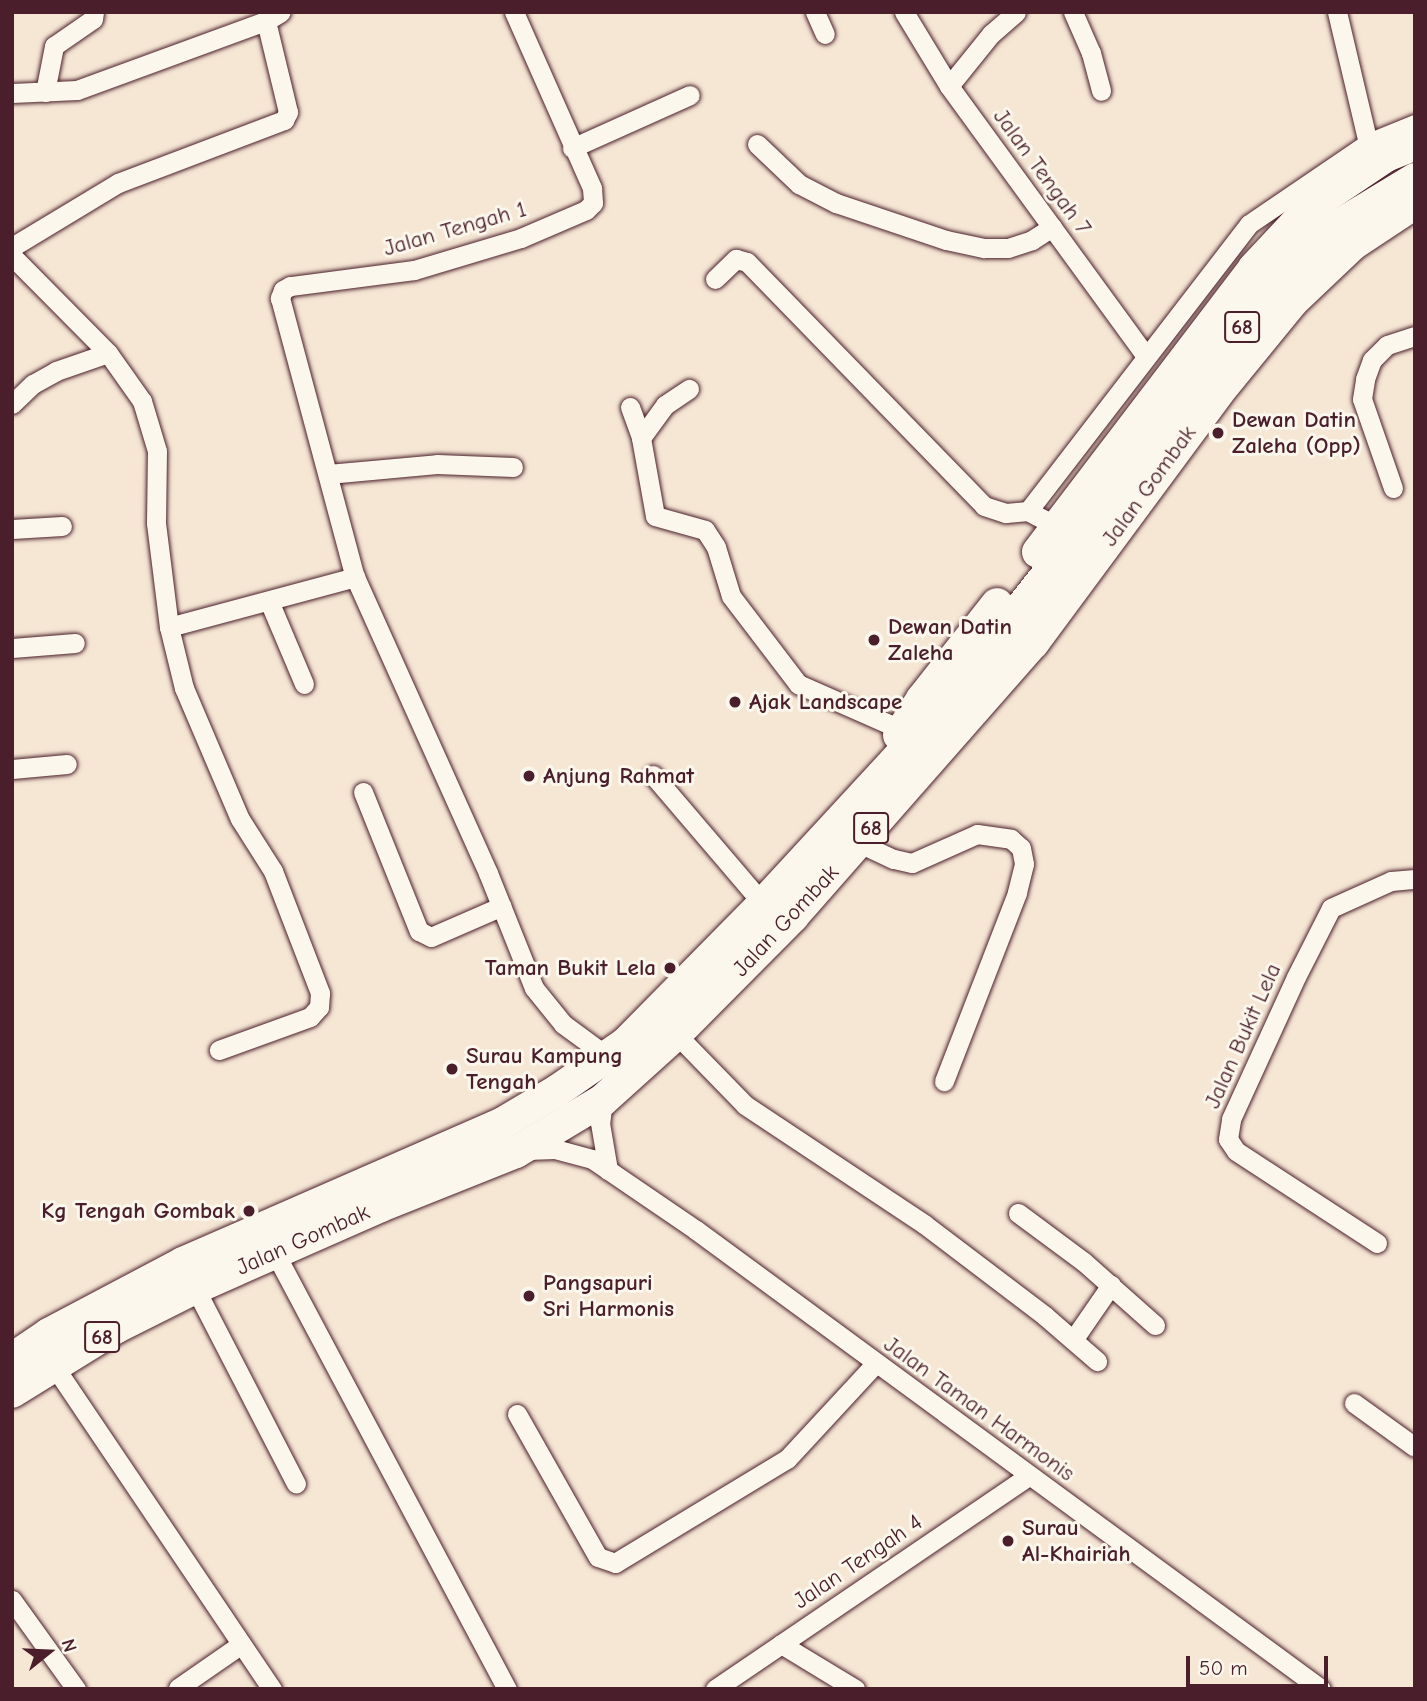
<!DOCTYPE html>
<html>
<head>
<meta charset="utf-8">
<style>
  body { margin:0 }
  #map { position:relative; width:1427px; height:1701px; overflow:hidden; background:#f6e6d4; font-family:"Comic Neue",sans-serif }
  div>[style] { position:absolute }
  .roads { filter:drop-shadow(0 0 2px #4a1f2b) drop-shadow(0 0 2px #4a1f2b) }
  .minor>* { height:19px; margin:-9.5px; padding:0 9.5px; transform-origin:9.5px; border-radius:9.5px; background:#fbf7ec }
  .primary>* { height:32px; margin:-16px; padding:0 16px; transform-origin:16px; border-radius:16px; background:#fbf7ec }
  .dots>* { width:19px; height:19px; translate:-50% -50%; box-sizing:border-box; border:4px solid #fbf7ec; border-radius:50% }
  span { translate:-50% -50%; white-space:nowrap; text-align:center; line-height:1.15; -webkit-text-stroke:6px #fbf7ec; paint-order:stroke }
  .shield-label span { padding:2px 5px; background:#fbf7ec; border:2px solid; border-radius:5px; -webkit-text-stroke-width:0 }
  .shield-label { font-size:21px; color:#4a1f2b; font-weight:700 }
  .street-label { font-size:23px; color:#4a1f2b }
  .poi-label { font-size:23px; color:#4a1f2b; font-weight:700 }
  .left { translate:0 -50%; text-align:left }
  .right { translate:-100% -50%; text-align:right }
  .frame { position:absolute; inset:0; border:14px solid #4a1f2b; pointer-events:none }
  .north { position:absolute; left:14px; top:1617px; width:70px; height:70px; -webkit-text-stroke:5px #fbf7ec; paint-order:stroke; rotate:72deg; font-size:19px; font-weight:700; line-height:28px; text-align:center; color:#4a1f2b }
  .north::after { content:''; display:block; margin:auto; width:24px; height:32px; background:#4a1f2b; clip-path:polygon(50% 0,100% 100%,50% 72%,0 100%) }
  .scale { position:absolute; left:1186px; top:1656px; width:142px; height:32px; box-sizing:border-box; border:4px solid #4a1f2b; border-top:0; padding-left:9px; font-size:21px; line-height:24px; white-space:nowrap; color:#4a1f2b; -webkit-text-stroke:5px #fbf7ec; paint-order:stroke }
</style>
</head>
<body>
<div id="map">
  <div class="roads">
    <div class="minor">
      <div style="left:514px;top:12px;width:193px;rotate:66.1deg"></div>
      <div style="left:592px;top:188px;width:15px;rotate:86deg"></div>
      <div style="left:593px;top:203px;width:10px;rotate:135deg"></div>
      <div style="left:586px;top:210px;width:71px;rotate:156.7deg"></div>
      <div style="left:521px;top:238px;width:112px;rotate:163.3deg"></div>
      <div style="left:414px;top:270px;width:125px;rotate:172.6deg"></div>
      <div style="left:290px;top:286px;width:8px;rotate:150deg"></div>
      <div style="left:283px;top:290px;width:9px;rotate:111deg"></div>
      <div style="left:280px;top:298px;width:289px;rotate:75deg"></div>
      <div style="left:355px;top:577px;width:325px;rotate:65.8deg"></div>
      <div style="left:488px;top:873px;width:124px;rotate:68.2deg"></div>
      <div style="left:534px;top:988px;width:46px;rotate:51.1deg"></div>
      <div style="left:563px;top:1024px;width:56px;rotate:36.3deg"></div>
      <div style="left:815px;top:12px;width:24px;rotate:66deg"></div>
      <div style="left:904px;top:12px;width:87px;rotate:58.7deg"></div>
      <div style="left:949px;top:86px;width:334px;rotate:53.9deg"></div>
      <div style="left:1073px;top:12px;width:45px;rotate:66.3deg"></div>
      <div style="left:1091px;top:53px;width:39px;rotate:75deg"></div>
      <div style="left:1337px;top:12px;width:135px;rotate:76.7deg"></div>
      <div style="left:949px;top:86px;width:67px;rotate:-51.1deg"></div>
      <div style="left:991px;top:34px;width:33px;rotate:-41deg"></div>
      <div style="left:45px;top:92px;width:47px;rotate:-78.9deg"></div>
      <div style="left:54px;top:46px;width:47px;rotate:-34.7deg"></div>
      <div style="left:93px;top:19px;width:7px;rotate:-82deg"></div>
      <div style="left:12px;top:93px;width:65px;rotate:-2.6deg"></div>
      <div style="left:77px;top:90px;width:201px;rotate:-20.1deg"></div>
      <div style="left:266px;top:21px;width:17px;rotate:-31deg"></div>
      <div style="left:757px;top:144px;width:58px;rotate:43.6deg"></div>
      <div style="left:799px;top:184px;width:42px;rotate:27.2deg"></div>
      <div style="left:836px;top:203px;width:116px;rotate:18.6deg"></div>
      <div style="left:946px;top:240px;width:39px;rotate:12deg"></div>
      <div style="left:984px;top:248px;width:24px"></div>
      <div style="left:1008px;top:248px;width:25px;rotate:-18deg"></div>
      <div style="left:1032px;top:240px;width:24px;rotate:-33deg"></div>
      <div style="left:572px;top:148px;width:129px;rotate:-24.2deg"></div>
      <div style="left:12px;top:247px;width:124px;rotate:-31.1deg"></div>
      <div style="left:118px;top:183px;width:178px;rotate:-20.8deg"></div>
      <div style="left:284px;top:120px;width:9px;rotate:-63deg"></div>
      <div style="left:288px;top:112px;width:94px;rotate:-103.6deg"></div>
      <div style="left:12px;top:256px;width:136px;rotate:45.3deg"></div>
      <div style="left:108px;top:353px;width:59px;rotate:54.7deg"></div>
      <div style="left:142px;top:401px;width:52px;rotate:73.3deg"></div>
      <div style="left:157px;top:451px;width:72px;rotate:90.8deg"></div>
      <div style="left:156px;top:523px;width:105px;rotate:82.9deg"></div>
      <div style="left:169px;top:627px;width:63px;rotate:76.2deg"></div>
      <div style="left:184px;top:688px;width:142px;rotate:66.9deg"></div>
      <div style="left:240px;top:819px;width:62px;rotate:57.6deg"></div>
      <div style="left:273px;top:871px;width:131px;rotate:68.9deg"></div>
      <div style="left:320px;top:993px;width:14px;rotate:94deg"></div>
      <div style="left:319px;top:1007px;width:13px;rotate:132deg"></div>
      <div style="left:310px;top:1017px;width:97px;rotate:160.1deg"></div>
      <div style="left:715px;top:279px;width:29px;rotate:-44deg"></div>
      <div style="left:736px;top:259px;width:11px;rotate:15deg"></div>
      <div style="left:747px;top:262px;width:340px;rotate:45.8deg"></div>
      <div style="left:984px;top:506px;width:23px;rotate:18deg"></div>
      <div style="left:1006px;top:513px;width:22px;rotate:-5deg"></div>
      <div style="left:12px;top:404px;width:29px;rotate:-44deg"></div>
      <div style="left:33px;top:384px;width:26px;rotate:-29deg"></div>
      <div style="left:56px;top:371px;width:55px;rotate:-19.1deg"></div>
      <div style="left:630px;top:407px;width:33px;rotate:70deg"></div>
      <div style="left:641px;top:438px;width:79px;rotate:79.8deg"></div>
      <div style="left:655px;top:516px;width:52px;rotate:15.6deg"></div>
      <div style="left:705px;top:530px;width:20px;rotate:57deg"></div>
      <div style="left:716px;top:547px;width:51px;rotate:73deg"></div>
      <div style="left:731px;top:596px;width:111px;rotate:52.7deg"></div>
      <div style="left:798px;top:684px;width:111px;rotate:23.8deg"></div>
      <div style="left:641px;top:438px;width:41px;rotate:-54deg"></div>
      <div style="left:665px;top:405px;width:29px;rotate:-34deg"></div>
      <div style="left:328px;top:474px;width:109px;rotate:-5.2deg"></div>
      <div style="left:437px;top:464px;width:76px;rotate:2.3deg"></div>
      <div style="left:1393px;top:488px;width:94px;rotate:-109.2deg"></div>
      <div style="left:1362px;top:399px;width:20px;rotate:-81deg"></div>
      <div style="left:1365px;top:379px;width:20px;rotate:-70deg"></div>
      <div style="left:1372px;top:360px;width:21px;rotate:-45deg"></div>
      <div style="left:1387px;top:345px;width:29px;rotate:-18deg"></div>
      <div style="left:1058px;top:527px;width:34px;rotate:-152deg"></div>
      <div style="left:1028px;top:511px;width:362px;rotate:-52.4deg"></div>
      <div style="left:1249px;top:224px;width:144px;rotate:-34.2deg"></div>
      <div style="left:1368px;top:143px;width:51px;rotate:-22deg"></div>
      <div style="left:12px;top:529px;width:50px;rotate:-3.4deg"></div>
      <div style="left:269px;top:601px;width:90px;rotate:67.1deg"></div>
      <div style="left:169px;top:627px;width:193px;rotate:-15deg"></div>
      <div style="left:12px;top:648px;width:63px;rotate:-4.5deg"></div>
      <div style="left:12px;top:769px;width:55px;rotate:-5.2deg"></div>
      <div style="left:653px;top:775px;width:170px;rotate:49.5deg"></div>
      <div style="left:363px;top:792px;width:150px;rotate:68.1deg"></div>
      <div style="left:419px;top:931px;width:13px;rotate:27deg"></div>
      <div style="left:431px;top:937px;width:77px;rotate:-23.6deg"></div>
      <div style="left:859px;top:843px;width:38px;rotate:25deg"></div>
      <div style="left:894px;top:859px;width:18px;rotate:13deg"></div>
      <div style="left:912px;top:863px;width:71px;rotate:-24deg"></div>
      <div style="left:977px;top:834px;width:34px;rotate:8deg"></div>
      <div style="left:1011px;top:839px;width:13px;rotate:42deg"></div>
      <div style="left:1021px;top:848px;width:16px;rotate:79deg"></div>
      <div style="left:1024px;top:864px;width:30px;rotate:104deg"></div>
      <div style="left:1017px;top:893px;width:202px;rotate:111.2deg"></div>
      <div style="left:676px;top:1034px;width:99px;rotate:45.8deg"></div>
      <div style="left:745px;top:1105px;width:215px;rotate:33.6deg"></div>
      <div style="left:924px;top:1224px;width:152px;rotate:37.2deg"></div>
      <div style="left:1045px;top:1316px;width:69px;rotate:40.9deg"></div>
      <div style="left:603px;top:1100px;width:23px;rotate:97deg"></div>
      <div style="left:600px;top:1123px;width:48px;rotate:80.3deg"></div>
      <div style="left:526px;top:1150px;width:29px;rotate:-2deg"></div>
      <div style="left:555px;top:1149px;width:38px;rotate:15deg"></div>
      <div style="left:592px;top:1159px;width:126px;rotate:34.3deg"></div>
      <div style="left:696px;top:1230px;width:775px;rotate:36.29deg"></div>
      <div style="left:1018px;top:1213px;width:82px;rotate:36.6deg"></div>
      <div style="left:1084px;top:1262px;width:95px;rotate:41.6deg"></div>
      <div style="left:1377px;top:1243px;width:168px;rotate:-146.9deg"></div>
      <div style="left:1236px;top:1151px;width:14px;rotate:-124deg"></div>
      <div style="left:1228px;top:1139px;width:20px;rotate:-81deg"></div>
      <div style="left:1231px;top:1119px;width:156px;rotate:-65.4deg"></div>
      <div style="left:1296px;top:977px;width:77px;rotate:-63.1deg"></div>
      <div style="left:1331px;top:908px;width:66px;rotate:-24.2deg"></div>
      <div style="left:1391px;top:881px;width:24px;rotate:-5deg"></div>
      <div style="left:275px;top:1253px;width:494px;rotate:62deg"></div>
      <div style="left:195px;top:1288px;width:220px;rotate:62.7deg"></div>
      <div style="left:1073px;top:1340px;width:67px;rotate:-55.4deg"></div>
      <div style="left:54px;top:1366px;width:390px;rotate:56deg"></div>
      <div style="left:1354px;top:1403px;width:75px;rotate:35.8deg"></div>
      <div style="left:517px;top:1414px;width:164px;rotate:60.5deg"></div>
      <div style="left:598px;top:1557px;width:18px;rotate:19deg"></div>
      <div style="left:615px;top:1563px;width:201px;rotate:-31.2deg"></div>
      <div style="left:787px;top:1459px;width:129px;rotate:-47.2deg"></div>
      <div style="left:12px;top:1600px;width:110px;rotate:54.3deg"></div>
      <div style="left:781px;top:1644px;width:87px;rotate:31.3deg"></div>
      <div style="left:178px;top:1688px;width:75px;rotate:-34.7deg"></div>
      <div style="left:715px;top:1689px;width:379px;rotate:-34.2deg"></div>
    </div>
    <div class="primary">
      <div style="left:1038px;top:552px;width:357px;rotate:-52.7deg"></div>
      <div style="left:1254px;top:268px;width:86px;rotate:-46.9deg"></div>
      <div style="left:1313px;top:205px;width:88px;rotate:-33.9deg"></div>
      <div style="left:1386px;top:156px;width:31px;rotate:-22deg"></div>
      <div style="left:899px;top:735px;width:43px;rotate:-57.4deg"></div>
      <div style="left:922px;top:699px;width:121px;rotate:-51.7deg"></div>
      <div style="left:12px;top:1359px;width:45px;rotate:-34deg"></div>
      <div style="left:49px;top:1334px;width:152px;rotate:-27.9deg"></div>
      <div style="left:183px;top:1263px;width:349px;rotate:-23.6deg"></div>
      <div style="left:503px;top:1123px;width:63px;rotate:-30.7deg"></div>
      <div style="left:557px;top:1091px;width:84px;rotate:-34.8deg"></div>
      <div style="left:626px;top:1043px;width:195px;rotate:-45.4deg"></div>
      <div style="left:763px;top:904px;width:249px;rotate:-47.3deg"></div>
      <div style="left:932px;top:721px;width:553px;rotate:-51.83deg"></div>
      <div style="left:1274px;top:286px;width:80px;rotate:-44.5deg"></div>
      <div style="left:1331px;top:230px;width:98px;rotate:-31.3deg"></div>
      <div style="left:12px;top:1392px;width:123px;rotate:-31.8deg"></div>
      <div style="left:117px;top:1327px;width:87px;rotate:-26.6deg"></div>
      <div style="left:195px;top:1288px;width:203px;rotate:-23.8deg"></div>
      <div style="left:381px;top:1206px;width:145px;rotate:-21.8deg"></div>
      <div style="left:516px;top:1152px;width:101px;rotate:-30.9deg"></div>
      <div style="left:603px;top:1100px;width:98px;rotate:-42.1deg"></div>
      <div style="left:676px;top:1034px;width:166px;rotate:-45.2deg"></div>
      <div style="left:793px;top:916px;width:363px;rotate:-48.7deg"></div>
      <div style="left:1033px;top:643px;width:310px;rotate:-53.5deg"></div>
      <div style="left:1217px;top:394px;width:119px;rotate:-50.8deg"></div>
      <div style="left:1292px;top:302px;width:84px;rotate:-43.6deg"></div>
      <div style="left:1353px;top:244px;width:74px;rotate:-33.5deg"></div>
    </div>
  </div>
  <div class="dots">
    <div style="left:1218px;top:433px;background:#4a1f2b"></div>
    <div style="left:874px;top:640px;background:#4a1f2b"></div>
    <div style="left:735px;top:702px;background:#4a1f2b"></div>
    <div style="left:529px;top:776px;background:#4a1f2b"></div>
    <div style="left:670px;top:968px;background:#4a1f2b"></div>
    <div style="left:452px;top:1069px;background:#4a1f2b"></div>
    <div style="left:249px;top:1211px;background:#4a1f2b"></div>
    <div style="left:529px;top:1296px;background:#4a1f2b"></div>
    <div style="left:1008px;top:1541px;background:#4a1f2b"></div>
  </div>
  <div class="shield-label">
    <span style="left:1242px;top:327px">68</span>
    <span style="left:871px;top:828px">68</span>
    <span style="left:102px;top:1337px">68</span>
  </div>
  <div class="street-label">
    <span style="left:1042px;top:172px;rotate:54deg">Jalan Tengah 7</span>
    <span style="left:455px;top:229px;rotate:-16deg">Jalan Tengah 1</span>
    <span style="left:1149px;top:486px;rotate:-54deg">Jalan Gombak</span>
    <span style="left:786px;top:921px;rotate:-47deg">Jalan Gombak</span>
    <span style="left:1243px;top:1036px;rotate:-66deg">Jalan Bukit Lela</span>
    <span style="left:303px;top:1240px;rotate:-24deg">Jalan Gombak</span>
    <span style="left:979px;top:1409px;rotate:36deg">Jalan Taman Harmonis</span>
    <span style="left:858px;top:1562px;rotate:-34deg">Jalan Tengah 4</span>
  </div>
  <div class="poi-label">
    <span class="left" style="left:1232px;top:433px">Dewan Datin<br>Zaleha (Opp)</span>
    <span class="left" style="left:888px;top:640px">Dewan Datin<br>Zaleha</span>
    <span class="left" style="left:749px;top:702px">Ajak Landscape</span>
    <span class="left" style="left:543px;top:776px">Anjung Rahmat</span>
    <span class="right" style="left:656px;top:968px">Taman Bukit Lela</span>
    <span class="left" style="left:466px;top:1069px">Surau Kampung<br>Tengah</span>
    <span class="right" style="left:235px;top:1211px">Kg Tengah Gombak</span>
    <span class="left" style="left:543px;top:1296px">Pangsapuri<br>Sri Harmonis</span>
    <span class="left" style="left:1022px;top:1541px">Surau<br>Al-Khairiah</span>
  </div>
  <div class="frame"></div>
  <div class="north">N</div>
  <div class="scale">50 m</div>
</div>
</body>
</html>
